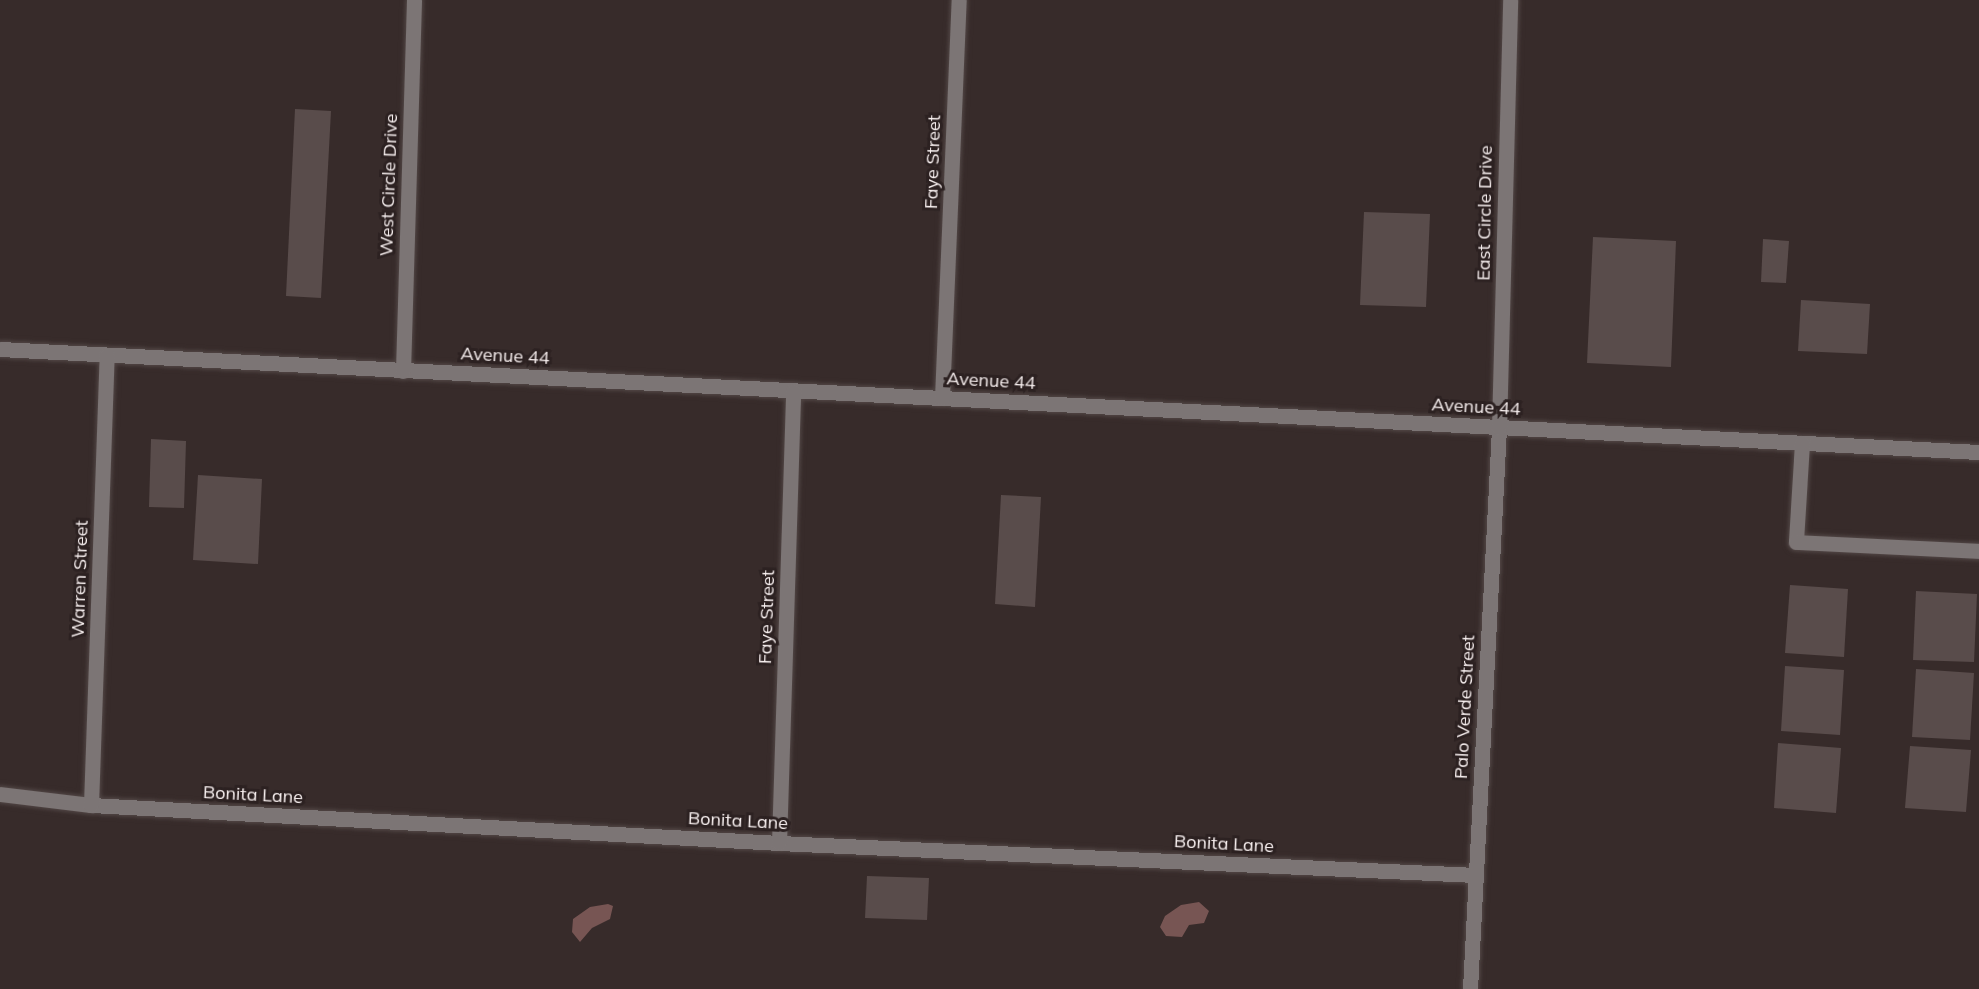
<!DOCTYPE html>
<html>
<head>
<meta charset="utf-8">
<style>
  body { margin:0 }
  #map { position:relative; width:1979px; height:989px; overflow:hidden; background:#372b2a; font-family:Mulish,sans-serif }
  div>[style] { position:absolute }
  .water>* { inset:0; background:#775553 }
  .building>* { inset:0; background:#594c4b }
  .roads { filter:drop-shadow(0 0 2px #524746) drop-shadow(0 0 2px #524746) }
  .minor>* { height:15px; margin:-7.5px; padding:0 7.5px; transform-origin:7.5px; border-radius:7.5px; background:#7c7575 }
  span { translate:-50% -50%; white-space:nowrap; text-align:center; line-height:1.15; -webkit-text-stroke:6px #2c2121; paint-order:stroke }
  .street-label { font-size:18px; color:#f8f0f0 }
</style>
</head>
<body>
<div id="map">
  <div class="water">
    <div style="clip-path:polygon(1199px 902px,1209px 911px,1204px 923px,1189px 925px,1182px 937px,1166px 936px,1160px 927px,1165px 916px,1181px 905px)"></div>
    <div style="clip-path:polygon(608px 904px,613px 906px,610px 919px,592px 928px,580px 942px,572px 932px,573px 919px,590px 907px)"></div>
  </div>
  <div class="building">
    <div style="clip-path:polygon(295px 109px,331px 111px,321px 298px,286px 296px)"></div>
    <div style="clip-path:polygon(1364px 212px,1430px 214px,1426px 307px,1360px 305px)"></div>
    <div style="clip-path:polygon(1593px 237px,1676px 241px,1671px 367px,1587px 363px)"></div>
    <div style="clip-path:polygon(1763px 239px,1789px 241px,1786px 283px,1761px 282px)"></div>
    <div style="clip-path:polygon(1801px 300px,1870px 304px,1867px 354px,1798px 351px)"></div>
    <div style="clip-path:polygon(151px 439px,186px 441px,184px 508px,149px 507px)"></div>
    <div style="clip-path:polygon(198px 475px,262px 479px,258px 564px,193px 560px)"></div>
    <div style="clip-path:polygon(1001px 495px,1041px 497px,1035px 607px,995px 604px)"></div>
    <div style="clip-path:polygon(1790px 585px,1848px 589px,1844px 657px,1785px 653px)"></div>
    <div style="clip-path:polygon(1916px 591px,1977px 594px,1974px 662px,1913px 660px)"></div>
    <div style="clip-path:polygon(1785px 666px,1844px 670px,1840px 735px,1781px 731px)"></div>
    <div style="clip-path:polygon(1916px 669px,1974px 673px,1970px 740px,1912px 737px)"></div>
    <div style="clip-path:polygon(1778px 743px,1841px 748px,1836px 813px,1774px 808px)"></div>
    <div style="clip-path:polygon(1910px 746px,1971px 750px,1966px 812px,1905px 808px)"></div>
    <div style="clip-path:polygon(867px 876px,929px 878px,927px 920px,865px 918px)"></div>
  </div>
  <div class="roads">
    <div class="minor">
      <div style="left:0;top:349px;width:1982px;rotate:2.98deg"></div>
      <div style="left:403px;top:371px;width:371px;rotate:-88.3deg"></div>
      <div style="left:942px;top:398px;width:398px;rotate:-87.6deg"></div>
      <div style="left:1802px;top:443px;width:99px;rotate:93.5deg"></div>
      <div style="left:1796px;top:542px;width:183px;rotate:2.8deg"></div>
      <div style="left:0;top:794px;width:92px;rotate:6.9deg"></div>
      <div style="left:91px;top:805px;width:689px;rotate:3.16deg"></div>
      <div style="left:779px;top:843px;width:698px;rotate:2.63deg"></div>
      <div style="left:91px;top:805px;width:450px;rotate:-88deg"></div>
      <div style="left:779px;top:843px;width:452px;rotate:-88.2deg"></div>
      <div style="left:1470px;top:989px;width:562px;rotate:-87.04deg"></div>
      <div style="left:1499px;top:428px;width:428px;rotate:-88.5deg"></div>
    </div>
  </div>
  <div class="street-label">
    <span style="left:933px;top:162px;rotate:-88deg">Faye Street</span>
    <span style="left:389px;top:185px;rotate:-88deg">West Circle Drive</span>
    <span style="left:1485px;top:213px;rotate:-89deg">East Circle Drive</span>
    <span style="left:505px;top:356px;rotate:3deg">Avenue 44</span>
    <span style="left:991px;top:381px;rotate:3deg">Avenue 44</span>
    <span style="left:1476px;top:407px;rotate:3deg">Avenue 44</span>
    <span style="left:80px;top:579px;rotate:-88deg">Warren Street</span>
    <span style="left:767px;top:617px;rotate:-88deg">Faye Street</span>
    <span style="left:1465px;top:707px;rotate:-87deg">Palo Verde Street</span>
    <span style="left:253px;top:795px;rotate:3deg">Bonita Lane</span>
    <span style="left:738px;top:821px;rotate:3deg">Bonita Lane</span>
    <span style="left:1224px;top:844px;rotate:3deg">Bonita Lane</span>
  </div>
</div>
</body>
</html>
